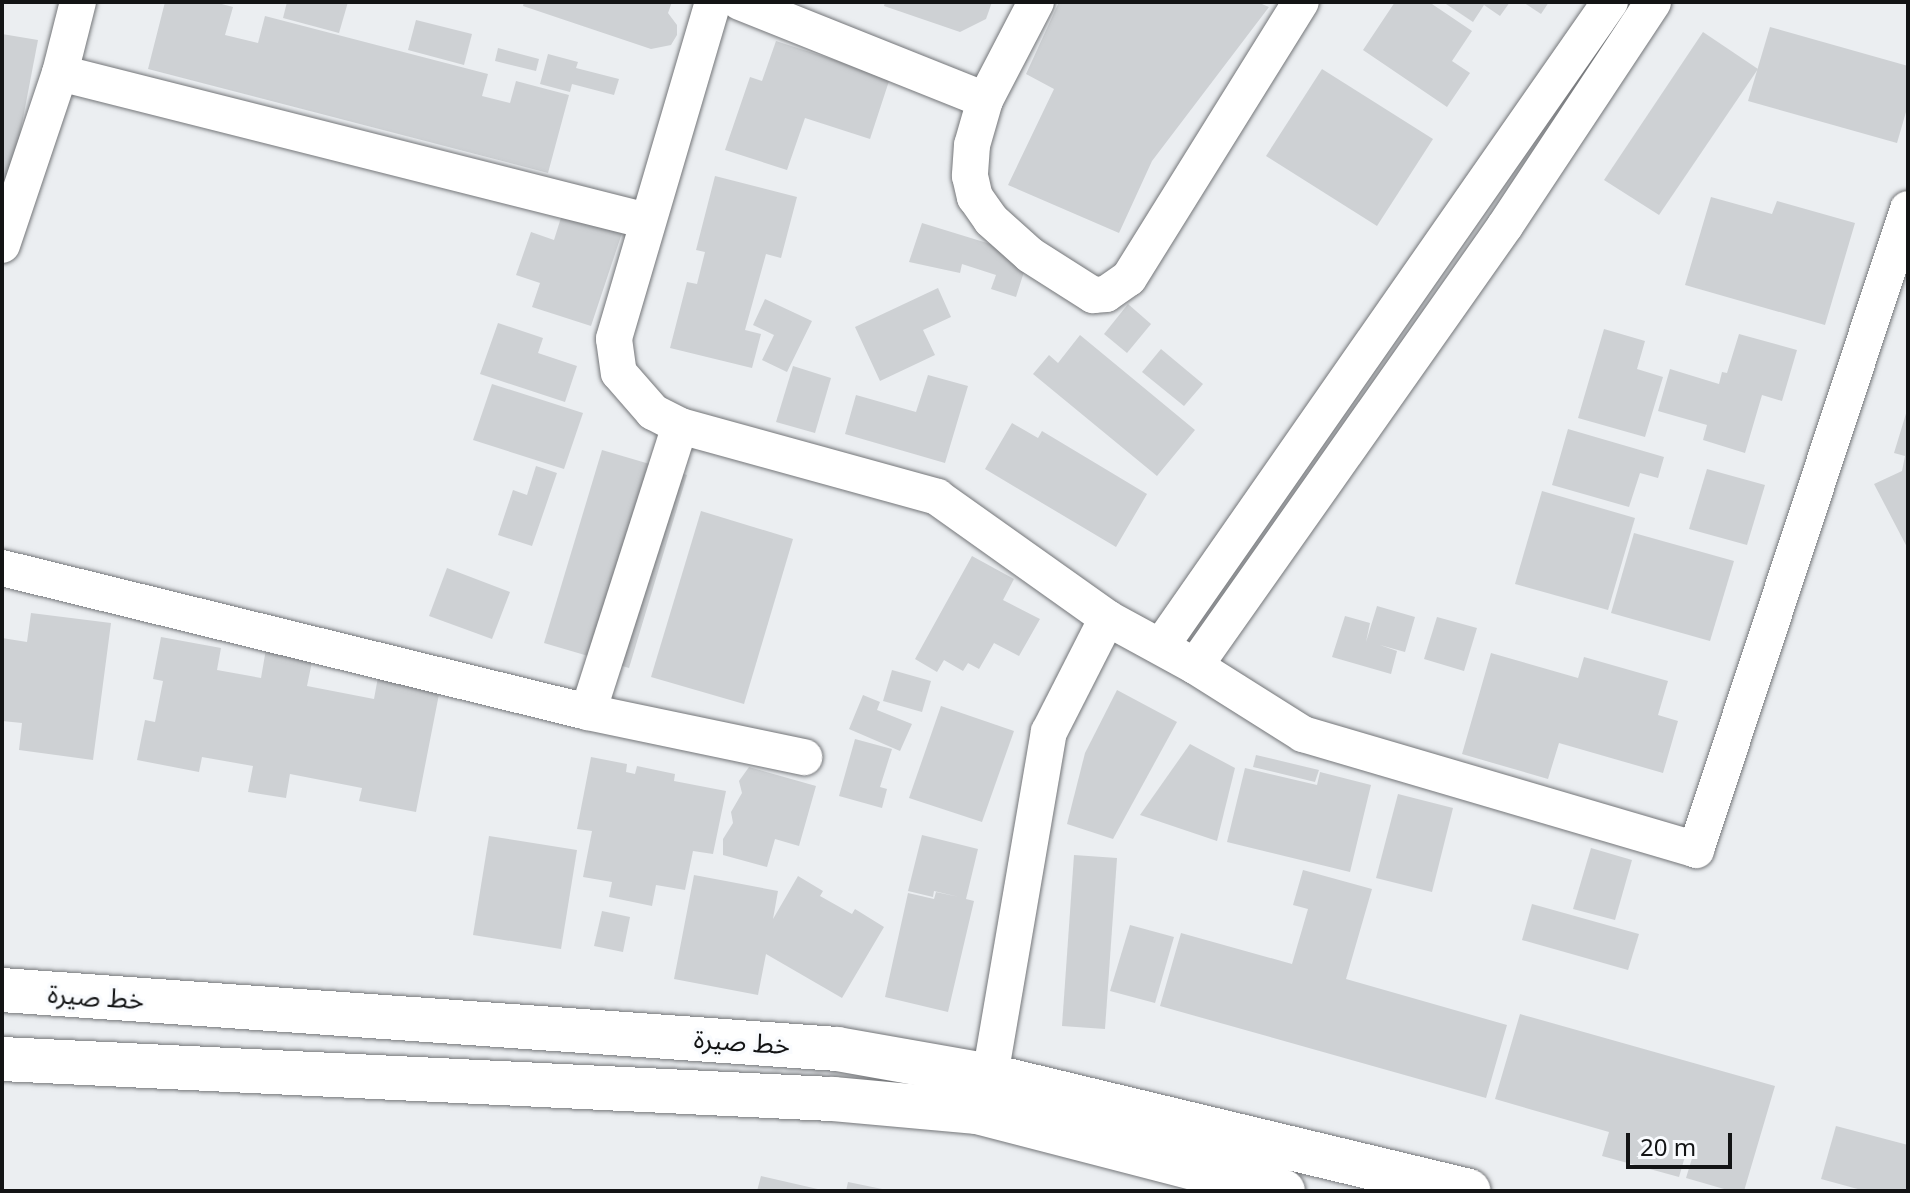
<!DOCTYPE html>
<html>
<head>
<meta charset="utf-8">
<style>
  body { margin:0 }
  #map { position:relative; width:1910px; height:1193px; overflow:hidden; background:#ebeef1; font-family:"Noto Sans","Noto Sans Arabic",sans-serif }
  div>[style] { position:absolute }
  .building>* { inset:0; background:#ced1d4 }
  .roads { filter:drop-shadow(0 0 2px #747679) drop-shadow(0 0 2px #747679) }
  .minor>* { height:36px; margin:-18px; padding:0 18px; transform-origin:18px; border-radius:18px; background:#fff }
  .tertiary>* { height:44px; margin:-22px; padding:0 22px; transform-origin:22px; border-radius:22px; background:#fff }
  span { translate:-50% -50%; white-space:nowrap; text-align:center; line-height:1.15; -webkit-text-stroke:7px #f9fbfe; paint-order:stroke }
  .street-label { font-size:26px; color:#131415 }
  .frame { position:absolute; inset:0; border:4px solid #131415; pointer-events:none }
  .scale { position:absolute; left:1626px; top:1133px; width:106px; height:36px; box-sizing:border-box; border:4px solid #131415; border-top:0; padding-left:10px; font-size:24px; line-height:28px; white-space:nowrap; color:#131415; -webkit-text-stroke:6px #f9fbfe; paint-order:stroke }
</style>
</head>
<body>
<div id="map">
  <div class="building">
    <div style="clip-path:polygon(165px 2px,214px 2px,233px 7px,225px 35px,258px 43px,265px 16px,488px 74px,482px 96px,510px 103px,516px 81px,569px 95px,548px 173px,148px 69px)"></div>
    <div style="clip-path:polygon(287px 2px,348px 2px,339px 33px,283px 18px)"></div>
    <div style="clip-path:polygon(524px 2px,672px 2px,668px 13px,677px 25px,677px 35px,671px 45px,651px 49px,523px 6px)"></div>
    <div style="clip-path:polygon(885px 2px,992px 2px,986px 19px,960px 32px,884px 6px)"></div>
    <div style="clip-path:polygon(1059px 2px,1257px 2px,1269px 7px,1152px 161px,1119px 233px,1008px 185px,1054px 89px,1026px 74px)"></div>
    <div style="clip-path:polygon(1395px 2px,1429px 2px,1472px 31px,1452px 61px,1470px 73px,1447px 107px,1363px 50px)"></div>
    <div style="clip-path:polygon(1443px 2px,1510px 2px,1500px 16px,1484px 5px,1473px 22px)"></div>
    <div style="clip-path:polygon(1523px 2px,1549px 2px,1541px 14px)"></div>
    <div style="clip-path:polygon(416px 20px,472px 34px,464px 65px,408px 50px)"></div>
    <div style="clip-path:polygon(1770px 27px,1908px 66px,1908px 105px,1897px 143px,1748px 101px)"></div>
    <div style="clip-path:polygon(1703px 32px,1758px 69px,1659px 215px,1604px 180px)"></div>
    <div style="clip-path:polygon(2px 34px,38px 40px,10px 186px,2px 185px)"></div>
    <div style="clip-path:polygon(776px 41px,890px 78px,870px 139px,805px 118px,787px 170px,725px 150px,750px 77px,762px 81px)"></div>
    <div style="clip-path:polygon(498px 48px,539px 59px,536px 71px,495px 61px)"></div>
    <div style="clip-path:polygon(548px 54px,578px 62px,576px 68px,619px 79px,614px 95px,572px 84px,570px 92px,540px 84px)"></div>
    <div style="clip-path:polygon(1322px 69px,1433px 139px,1377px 226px,1266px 156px)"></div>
    <div style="clip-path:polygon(715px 176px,797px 197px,781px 258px,766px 254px,745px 330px,761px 334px,752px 368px,670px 348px,687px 282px,697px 284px,705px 252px,696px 250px)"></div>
    <div style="clip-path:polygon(1711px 197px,1772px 214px,1777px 201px,1855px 223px,1825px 325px,1685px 285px)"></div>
    <div style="clip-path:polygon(564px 208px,624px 227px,591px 326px,532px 307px,540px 283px,516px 275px,531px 232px,554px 240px)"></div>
    <div style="clip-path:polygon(922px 223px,1029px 256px,1016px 297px,991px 289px,996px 275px,962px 264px,960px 273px,909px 262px)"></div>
    <div style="clip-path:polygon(938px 288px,951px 317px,923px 330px,935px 355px,880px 381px,855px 327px)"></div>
    <div style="clip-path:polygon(765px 299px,812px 321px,787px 372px,762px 360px,774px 335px,753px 325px)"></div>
    <div style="clip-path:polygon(1128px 304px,1151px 324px,1127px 353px,1104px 334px)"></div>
    <div style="clip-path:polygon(498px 323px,543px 338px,538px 353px,577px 366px,565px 402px,480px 374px)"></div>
    <div style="clip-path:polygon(1604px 329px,1645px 341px,1637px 369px,1663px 377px,1645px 437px,1578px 418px)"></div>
    <div style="clip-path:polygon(1739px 334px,1797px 350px,1782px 401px,1762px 395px,1745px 453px,1703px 440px,1707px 425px,1658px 411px,1670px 369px,1719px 384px,1722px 372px,1727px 373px)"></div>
    <div style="clip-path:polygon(1080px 335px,1195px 430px,1157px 476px,1033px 374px,1049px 355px,1058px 363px)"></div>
    <div style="clip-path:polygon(1161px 349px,1203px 384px,1184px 406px,1142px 372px)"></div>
    <div style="clip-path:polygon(793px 366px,831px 378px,815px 433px,776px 422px)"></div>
    <div style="clip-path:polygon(928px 375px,968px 386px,945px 463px,845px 434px,856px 395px,916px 412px)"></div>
    <div style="clip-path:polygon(492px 384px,583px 413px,564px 469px,473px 440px)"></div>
    <div style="clip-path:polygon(1908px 407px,1908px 549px,1874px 484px,1902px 471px,1905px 456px,1894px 453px)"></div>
    <div style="clip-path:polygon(1012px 423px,1038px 438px,1042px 431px,1147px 494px,1116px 547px,985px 469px)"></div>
    <div style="clip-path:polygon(1568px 429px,1664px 457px,1658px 478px,1640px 473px,1629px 507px,1552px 485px)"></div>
    <div style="clip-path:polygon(602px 450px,687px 475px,629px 668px,544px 643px)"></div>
    <div style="clip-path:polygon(536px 466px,557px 473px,532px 546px,498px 535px,513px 490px,527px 495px)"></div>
    <div style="clip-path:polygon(1707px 469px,1765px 485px,1747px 545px,1689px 529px)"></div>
    <div style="clip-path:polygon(1542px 491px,1635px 518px,1608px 610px,1515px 584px)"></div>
    <div style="clip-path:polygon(701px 511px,793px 539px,744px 704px,651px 677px)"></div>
    <div style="clip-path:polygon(1634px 533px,1734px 561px,1710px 641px,1611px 613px)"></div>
    <div style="clip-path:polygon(972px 556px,1014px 579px,1003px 600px,1040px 619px,1019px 656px,994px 643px,979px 669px,968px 663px,963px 671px,944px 660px,937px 672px,915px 659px)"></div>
    <div style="clip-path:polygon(447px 568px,510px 592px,492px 639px,429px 616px)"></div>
    <div style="clip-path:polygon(1377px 606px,1415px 617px,1405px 652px,1380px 645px,1397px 651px,1391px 674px,1332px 657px,1345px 616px,1370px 623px,1366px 642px)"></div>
    <div style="clip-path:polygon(31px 613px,111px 623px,93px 760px,19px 750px,22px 723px,2px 721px,2px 638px,27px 642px)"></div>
    <div style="clip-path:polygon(1437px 617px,1477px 628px,1464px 671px,1424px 659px)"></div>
    <div style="clip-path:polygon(161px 637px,221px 648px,217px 670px,261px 678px,266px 649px,313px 657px,307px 686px,374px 699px,378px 677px,440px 689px,416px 812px,359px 801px,362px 788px,290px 774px,286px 798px,248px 792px,253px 766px,202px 757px,199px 772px,137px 760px,145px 720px,155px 722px,163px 681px,153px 679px)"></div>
    <div style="clip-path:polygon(1491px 653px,1578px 678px,1584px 657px,1668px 681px,1658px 715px,1678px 721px,1663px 773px,1559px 743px,1548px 779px,1462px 754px)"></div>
    <div style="clip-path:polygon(892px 670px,931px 681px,922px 712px,883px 701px)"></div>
    <div style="clip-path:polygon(1117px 690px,1177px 722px,1113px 839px,1067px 824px,1085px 753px)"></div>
    <div style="clip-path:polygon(863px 695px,880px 702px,877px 710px,912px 724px,900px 751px,849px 729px)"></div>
    <div style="clip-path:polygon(941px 706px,1014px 731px,982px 822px,909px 798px)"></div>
    <div style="clip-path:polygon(855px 739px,892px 749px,880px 787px,887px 789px,882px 808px,839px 796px)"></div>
    <div style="clip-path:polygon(1190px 744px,1235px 768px,1217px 841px,1140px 815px)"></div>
    <div style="clip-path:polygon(1256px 755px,1319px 770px,1315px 782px,1253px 767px)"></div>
    <div style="clip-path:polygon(591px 757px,627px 764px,626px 772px,635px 774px,637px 766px,675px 774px,674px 781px,726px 791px,713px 854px,693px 851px,685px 890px,656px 885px,652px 906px,609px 897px,612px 882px,583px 877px,592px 831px,577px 829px)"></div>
    <div style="clip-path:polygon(749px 767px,816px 786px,799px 846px,775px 839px,767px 867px,723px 855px,723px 839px,733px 823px,731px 812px,742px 793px,739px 781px)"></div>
    <div style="clip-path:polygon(1245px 768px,1317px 785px,1320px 772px,1371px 785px,1350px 872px,1227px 842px)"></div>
    <div style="clip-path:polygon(1398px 794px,1453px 808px,1432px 892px,1376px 878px)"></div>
    <div style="clip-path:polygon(922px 835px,978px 849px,966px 899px,974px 901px,948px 1012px,885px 997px,908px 893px,934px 899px,936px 892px,959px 897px,934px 891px,933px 897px,908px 891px)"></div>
    <div style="clip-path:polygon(489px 836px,577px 850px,561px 949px,473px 935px)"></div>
    <div style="clip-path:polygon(1591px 848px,1632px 860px,1615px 920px,1573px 909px)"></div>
    <div style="clip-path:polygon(1074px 855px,1117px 858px,1105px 1029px,1062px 1026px)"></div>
    <div style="clip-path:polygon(1303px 870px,1372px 889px,1346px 979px,1507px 1025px,1486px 1098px,1160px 1006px,1181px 933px,1292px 964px,1308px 909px,1293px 905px)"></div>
    <div style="clip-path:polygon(694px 875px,778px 891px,773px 919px,798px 876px,823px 891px,820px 896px,852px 914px,855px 909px,884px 927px,842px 998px,766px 954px,758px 995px,674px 979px)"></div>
    <div style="clip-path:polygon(1532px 904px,1639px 934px,1628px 970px,1522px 940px)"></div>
    <div style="clip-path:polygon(602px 911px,630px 917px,623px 952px,594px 946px)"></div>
    <div style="clip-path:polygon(1130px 925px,1174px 937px,1155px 1003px,1110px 991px)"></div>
    <div style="clip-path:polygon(1520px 1014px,1775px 1086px,1744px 1191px,1731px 1191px,1686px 1178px,1693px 1155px,1686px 1153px,1679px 1177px,1602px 1156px,1609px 1132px,1495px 1099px)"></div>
    <div style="clip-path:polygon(1836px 1126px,1908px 1145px,1908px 1191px,1865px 1191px,1821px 1179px)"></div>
    <div style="clip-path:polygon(761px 1176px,822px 1190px,822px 1191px,757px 1191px)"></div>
    <div style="clip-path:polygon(848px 1182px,887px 1190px,887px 1191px,846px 1191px)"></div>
  </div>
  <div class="roads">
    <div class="minor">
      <div style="left:713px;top:2px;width:351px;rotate:106.4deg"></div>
      <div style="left:614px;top:339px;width:34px;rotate:82deg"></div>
      <div style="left:619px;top:373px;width:52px;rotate:48.9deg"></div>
      <div style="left:653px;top:412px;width:30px;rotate:27deg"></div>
      <div style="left:680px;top:426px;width:267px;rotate:15.4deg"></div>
      <div style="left:937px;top:497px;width:209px;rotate:35.4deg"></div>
      <div style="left:1107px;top:618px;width:100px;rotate:28.6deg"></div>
      <div style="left:1195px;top:666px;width:128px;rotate:32.2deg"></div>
      <div style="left:1303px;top:734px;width:410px;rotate:16.4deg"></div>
      <div style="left:1696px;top:850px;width:675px;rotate:-71.7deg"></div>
      <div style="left:740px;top:2px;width:264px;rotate:21.8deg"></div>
      <div style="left:1036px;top:2px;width:110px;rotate:117.5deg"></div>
      <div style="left:985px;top:100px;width:47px;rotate:106.1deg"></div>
      <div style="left:972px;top:145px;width:31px;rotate:94deg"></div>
      <div style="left:970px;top:176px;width:22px;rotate:77deg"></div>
      <div style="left:975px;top:197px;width:28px;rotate:55deg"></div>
      <div style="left:991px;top:220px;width:52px;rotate:41.9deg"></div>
      <div style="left:1030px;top:255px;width:75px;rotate:32.4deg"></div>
      <div style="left:1093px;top:295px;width:13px;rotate:-4deg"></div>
      <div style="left:1106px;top:294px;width:28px;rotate:-35deg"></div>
      <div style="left:1129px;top:278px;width:325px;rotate:-58.1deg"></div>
      <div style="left:60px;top:73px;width:605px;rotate:14.15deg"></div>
      <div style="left:2px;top:245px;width:182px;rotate:-71.4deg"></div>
      <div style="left:60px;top:73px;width:73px;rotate:-75.8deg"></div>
      <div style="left:2px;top:568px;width:603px;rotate:13.81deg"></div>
      <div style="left:588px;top:712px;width:221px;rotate:11.8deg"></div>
      <div style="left:1161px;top:646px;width:785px;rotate:-55.12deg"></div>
      <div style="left:1195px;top:666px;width:538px;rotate:-54.83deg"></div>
      <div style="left:1505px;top:226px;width:268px;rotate:-56.5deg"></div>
      <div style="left:588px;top:712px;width:300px;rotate:-72.2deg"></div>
      <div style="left:990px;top:1076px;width:349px;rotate:-80.3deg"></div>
      <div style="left:1049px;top:732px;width:128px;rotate:-63deg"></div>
    </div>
    <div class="tertiary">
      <div style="left:2px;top:990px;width:837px;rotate:4.04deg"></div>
      <div style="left:837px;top:1049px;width:155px;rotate:10deg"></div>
      <div style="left:990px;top:1076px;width:492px;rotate:13.5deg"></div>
      <div style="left:2px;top:1059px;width:832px;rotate:2.76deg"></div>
      <div style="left:833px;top:1099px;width:145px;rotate:5.2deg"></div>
      <div style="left:977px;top:1112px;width:316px;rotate:14.5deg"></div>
    </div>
  </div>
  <div class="street-label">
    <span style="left:96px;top:997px;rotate:4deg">خط صيرة</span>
    <span style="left:742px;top:1042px;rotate:4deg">خط صيرة</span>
  </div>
  <div class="frame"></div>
  <div class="scale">20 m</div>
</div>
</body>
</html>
